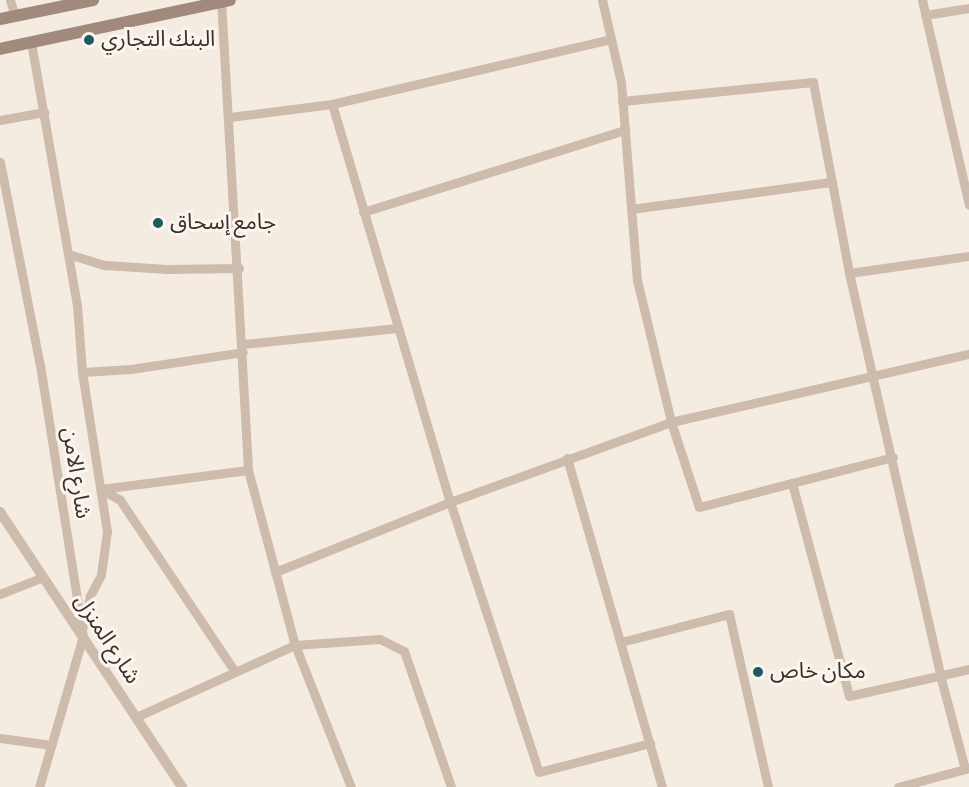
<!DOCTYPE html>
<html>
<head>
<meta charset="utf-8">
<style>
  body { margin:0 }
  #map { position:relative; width:969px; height:787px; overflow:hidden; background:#f4ebe1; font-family:"Alegreya Sans","Noto Sans Arabic",sans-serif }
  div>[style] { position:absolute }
  .minor>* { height:9px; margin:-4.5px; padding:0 4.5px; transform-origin:4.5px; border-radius:4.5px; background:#cdbbac }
  .tertiary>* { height:10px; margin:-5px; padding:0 5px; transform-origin:5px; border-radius:5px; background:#cdbbac }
  .secondary>* { height:12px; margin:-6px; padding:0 6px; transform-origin:6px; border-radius:6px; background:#a18a7d }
  .dots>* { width:16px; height:16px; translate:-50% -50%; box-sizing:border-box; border:3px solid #fbf5ee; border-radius:50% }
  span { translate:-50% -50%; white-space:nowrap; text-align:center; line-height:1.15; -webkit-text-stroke:6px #fbf5ee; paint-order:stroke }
  .poi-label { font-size:22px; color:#3b302b }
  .left { translate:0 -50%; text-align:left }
  .street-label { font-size:22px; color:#3b302b }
</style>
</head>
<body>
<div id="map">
  <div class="minor">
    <div style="left:10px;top:0;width:17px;rotate:73deg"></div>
    <div style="left:221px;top:0;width:471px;rotate:86.7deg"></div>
    <div style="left:248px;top:470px;width:181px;rotate:75deg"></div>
    <div style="left:295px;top:645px;width:153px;rotate:68.5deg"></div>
    <div style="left:602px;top:0;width:84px;rotate:77deg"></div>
    <div style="left:621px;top:82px;width:199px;rotate:85.4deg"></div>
    <div style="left:637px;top:280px;width:146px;rotate:76.5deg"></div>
    <div style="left:671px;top:422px;width:89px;rotate:71.8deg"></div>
    <div style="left:699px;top:507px;width:96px;rotate:-14.5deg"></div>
    <div style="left:922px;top:0;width:210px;rotate:77.1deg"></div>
    <div style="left:925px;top:15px;width:45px;rotate:-9deg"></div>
    <div style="left:31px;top:42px;width:267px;rotate:80.1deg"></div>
    <div style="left:77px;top:305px;width:67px;rotate:85.7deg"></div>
    <div style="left:82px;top:372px;width:161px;rotate:81.1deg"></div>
    <div style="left:107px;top:531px;width:44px;rotate:97.8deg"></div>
    <div style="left:101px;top:575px;width:24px;rotate:118deg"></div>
    <div style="left:90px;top:596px;width:31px;rotate:103deg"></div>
    <div style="left:622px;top:101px;width:192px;rotate:-5.7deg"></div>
    <div style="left:813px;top:82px;width:194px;rotate:79.3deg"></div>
    <div style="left:849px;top:273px;width:412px;rotate:77.2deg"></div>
    <div style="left:940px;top:675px;width:97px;rotate:75.1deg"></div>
    <div style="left:332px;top:104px;width:415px;rotate:73.5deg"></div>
    <div style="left:450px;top:502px;width:284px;rotate:71.8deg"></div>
    <div style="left:539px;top:772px;width:115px;rotate:-14.6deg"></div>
    <div style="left:230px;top:117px;width:103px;rotate:-7.3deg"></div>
    <div style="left:332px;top:104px;width:286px;rotate:-13.1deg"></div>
    <div style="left:0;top:120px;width:45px;rotate:-10.3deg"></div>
    <div style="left:0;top:162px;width:207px;rotate:78.9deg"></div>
    <div style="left:40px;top:365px;width:274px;rotate:81deg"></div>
    <div style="left:83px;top:636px;width:157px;rotate:106.2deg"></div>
    <div style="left:631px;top:209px;width:203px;rotate:-7.7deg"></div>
    <div style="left:363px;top:212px;width:275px;rotate:-17.4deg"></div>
    <div style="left:68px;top:254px;width:39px;rotate:17deg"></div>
    <div style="left:105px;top:265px;width:62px;rotate:3.7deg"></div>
    <div style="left:167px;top:269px;width:72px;rotate:-0.8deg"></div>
    <div style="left:849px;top:273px;width:121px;rotate:-8.1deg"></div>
    <div style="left:243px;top:344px;width:155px;rotate:-5.9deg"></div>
    <div style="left:82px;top:372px;width:49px;rotate:-3.5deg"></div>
    <div style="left:131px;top:369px;width:113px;rotate:-8.6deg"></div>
    <div style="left:893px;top:457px;width:104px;rotate:165.6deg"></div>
    <div style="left:792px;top:483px;width:220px;rotate:75deg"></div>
    <div style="left:849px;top:696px;width:123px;rotate:-12.7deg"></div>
    <div style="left:567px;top:458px;width:342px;rotate:73.9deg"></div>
    <div style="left:101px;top:489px;width:22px;rotate:30deg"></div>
    <div style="left:120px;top:500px;width:207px;rotate:56.2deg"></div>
    <div style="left:101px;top:489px;width:148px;rotate:-7.4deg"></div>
    <div style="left:275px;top:572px;width:188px;rotate:-21.8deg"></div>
    <div style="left:450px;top:502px;width:235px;rotate:-19.9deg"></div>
    <div style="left:671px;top:422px;width:306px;rotate:-12.9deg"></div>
    <div style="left:0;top:594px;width:46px;rotate:-21.6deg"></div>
    <div style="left:621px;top:642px;width:112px;rotate:-14.5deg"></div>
    <div style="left:729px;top:614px;width:177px;rotate:77.3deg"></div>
    <div style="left:136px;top:717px;width:175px;rotate:-24.4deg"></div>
    <div style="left:295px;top:645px;width:85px;rotate:-4deg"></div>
    <div style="left:380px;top:639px;width:27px;rotate:27deg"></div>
    <div style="left:404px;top:651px;width:144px;rotate:70.9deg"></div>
    <div style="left:0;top:738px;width:52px;rotate:7.7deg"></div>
    <div style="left:898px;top:787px;width:73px;rotate:-15deg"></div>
  </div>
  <div class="tertiary">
    <div style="left:0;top:512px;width:330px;rotate:56.5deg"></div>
  </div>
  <div class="secondary">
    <div style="left:0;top:19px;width:95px;rotate:-11.5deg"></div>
    <div style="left:0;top:49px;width:235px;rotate:-12deg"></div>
  </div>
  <div class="dots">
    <div style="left:89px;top:40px;background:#1f5a5e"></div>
    <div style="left:158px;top:223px;background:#1f5a5e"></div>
    <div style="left:758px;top:672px;background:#1f5a5e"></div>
  </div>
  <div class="poi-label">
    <span class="left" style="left:101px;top:40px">البنك التجاري</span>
    <span class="left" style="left:170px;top:223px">جامع إسحاق</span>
    <span class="left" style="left:770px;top:672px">مكان خاص</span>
  </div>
  <div class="street-label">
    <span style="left:76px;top:473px;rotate:81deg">شارع الامن</span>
    <span style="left:107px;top:639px;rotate:57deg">شارع المنزل</span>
  </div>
</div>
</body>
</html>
